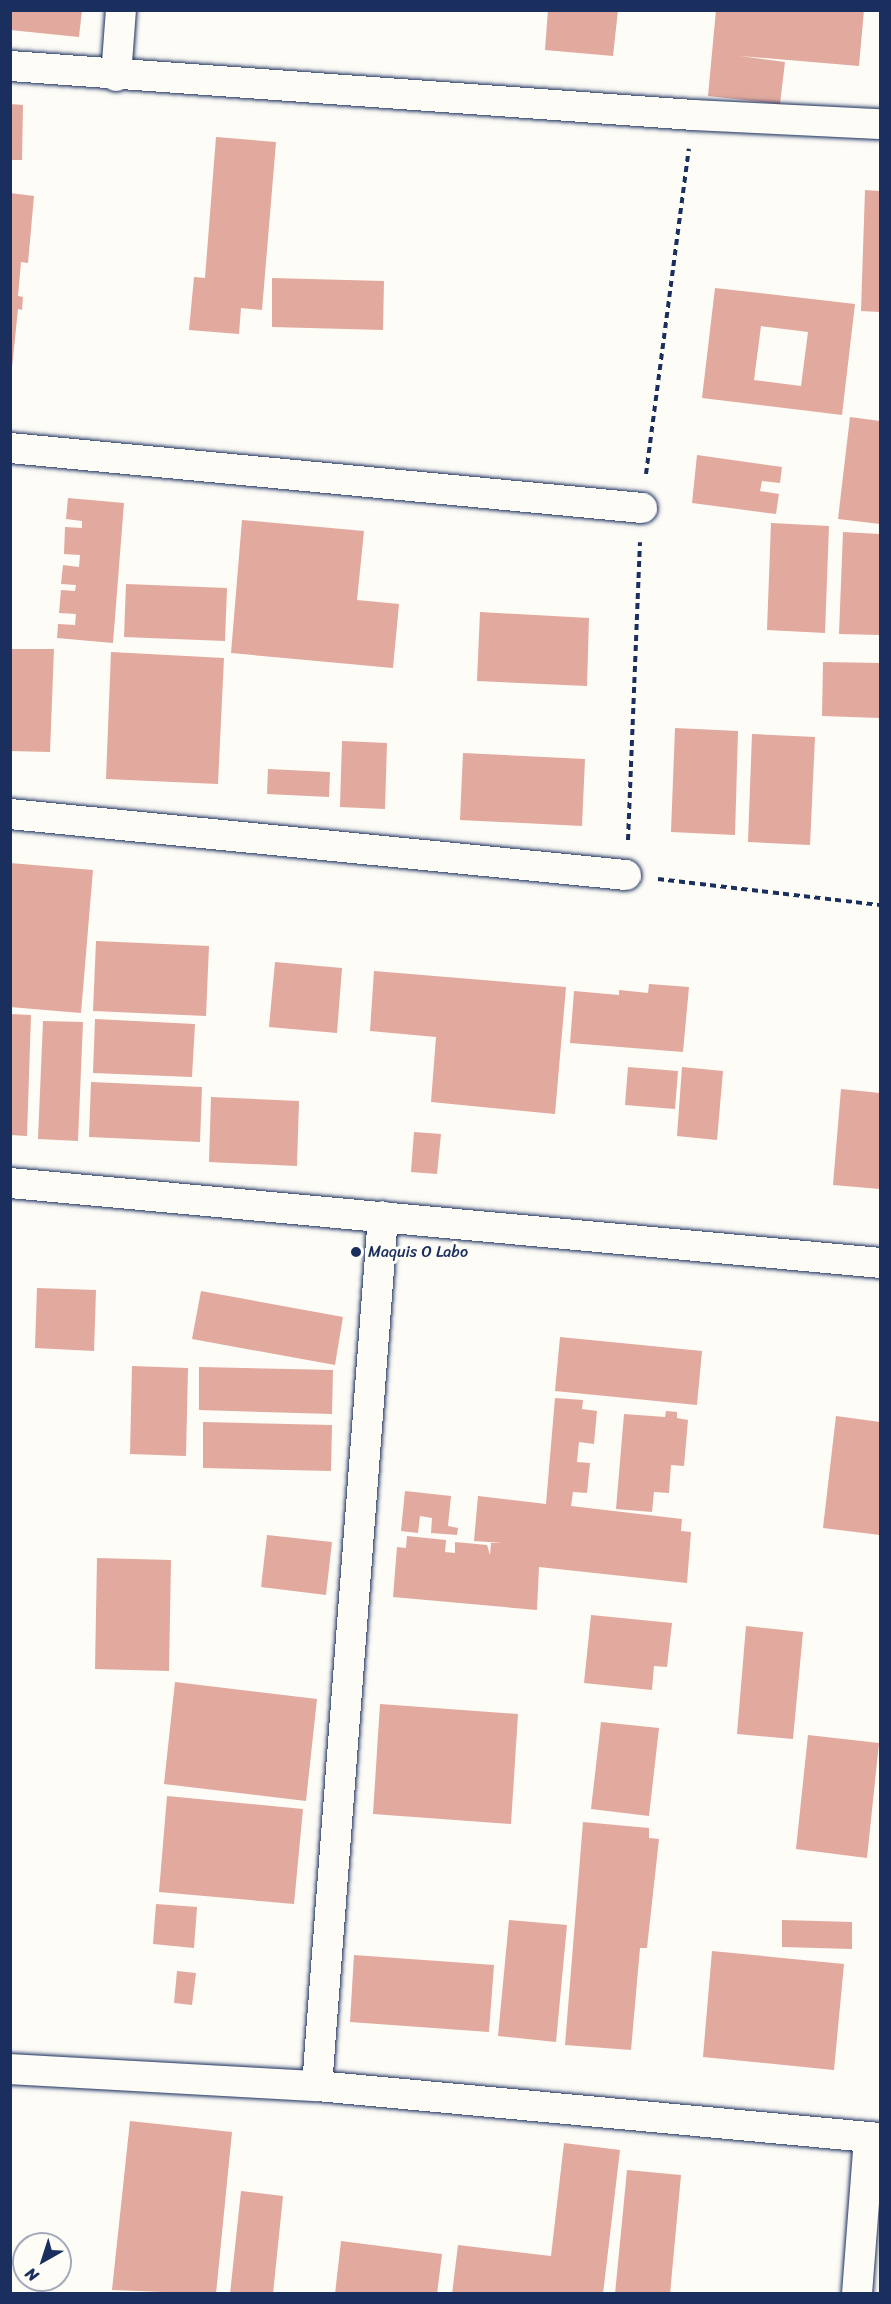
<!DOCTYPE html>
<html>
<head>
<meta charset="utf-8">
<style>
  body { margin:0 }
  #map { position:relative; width:891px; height:2304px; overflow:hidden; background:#fdfcf7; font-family:Sriracha,sans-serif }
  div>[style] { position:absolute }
  .building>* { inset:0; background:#e2a99e }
  .path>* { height:4px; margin-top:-2px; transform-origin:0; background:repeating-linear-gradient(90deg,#1b2f5e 0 6px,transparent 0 10.5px) }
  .roads { filter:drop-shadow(0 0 2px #1b2f5e) drop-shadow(0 0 2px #1b2f5e) }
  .minor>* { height:30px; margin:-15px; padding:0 15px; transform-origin:15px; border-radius:15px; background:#fdfcf7 }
  .dots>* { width:16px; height:16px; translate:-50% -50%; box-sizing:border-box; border:3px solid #fdfcf7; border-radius:50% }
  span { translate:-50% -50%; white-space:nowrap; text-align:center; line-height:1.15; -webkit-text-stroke:6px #fdfcf7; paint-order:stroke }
  .poi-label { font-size:16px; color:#1b2f5e }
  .left { translate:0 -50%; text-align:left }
  .frame { position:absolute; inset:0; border:12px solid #1b2f5e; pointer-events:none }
  .north { position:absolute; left:12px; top:2232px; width:60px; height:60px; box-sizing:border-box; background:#fdfcf7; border:2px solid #a3aaba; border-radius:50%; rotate:219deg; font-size:16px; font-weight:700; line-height:24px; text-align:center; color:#1b2f5e }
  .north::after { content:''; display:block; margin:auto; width:21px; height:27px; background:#1b2f5e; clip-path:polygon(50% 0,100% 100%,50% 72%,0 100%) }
</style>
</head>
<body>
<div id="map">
  <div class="building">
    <div style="clip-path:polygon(10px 10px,82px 10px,79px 37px,10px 30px)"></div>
    <div style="clip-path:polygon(548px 10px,618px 10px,613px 56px,545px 50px)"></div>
    <div style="clip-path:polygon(716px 10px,864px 10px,859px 66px,740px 56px,785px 62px,780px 104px,708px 96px)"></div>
    <div style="clip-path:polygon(10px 104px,23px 105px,22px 160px,10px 160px)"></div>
    <div style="clip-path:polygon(216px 137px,276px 142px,262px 310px,241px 308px,239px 334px,189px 330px,194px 277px,205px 278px)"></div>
    <div style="clip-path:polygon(865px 190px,880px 191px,880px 312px,861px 311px)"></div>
    <div style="clip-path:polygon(10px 193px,34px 196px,28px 263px,21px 262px,18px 296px,23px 297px,22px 310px,18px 309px,12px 368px)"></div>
    <div style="clip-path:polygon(272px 278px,384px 281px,383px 330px,272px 327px)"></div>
    <div style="clip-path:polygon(evenodd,715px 288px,855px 304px,842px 415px,702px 398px,715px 288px,761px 326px,808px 332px,801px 386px,754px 380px,761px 326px)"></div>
    <div style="clip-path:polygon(850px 417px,880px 421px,880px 524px,838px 519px)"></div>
    <div style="clip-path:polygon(697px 455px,782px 467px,780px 483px,762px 481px,760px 491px,779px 494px,776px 514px,692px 503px)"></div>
    <div style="clip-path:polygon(68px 498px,124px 503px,113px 643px,57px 638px,58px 624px,75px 625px,76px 614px,59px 613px,61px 590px,75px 591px,76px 585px,61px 584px,63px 565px,79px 567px,80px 555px,64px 554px,65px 527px,82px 528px,82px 521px,66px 519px)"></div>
    <div style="clip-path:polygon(242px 520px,364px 531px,357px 600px,399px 604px,393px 668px,231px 653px)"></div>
    <div style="clip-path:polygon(771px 523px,829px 526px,825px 633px,767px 630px)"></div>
    <div style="clip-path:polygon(843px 532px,880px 534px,880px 635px,839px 634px)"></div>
    <div style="clip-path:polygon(126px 584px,227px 588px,225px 641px,124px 637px)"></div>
    <div style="clip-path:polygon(480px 612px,589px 618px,587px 686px,477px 681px)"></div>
    <div style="clip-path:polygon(10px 649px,54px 649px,50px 752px,10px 751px)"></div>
    <div style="clip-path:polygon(111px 652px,224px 658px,218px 784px,106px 779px)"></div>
    <div style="clip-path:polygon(823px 662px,880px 663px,880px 718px,822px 716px)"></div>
    <div style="clip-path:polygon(675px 728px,738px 731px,735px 835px,671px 832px)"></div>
    <div style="clip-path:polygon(752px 734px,815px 737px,810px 845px,748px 842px)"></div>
    <div style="clip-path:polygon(342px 741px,387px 743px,385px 809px,340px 807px)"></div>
    <div style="clip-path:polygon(463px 753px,585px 759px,582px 826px,460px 820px)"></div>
    <div style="clip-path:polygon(268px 769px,330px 772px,329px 797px,267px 794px)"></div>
    <div style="clip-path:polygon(10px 863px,93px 870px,81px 1013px,10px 1007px)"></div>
    <div style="clip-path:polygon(96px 941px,209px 946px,206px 1016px,93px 1011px)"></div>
    <div style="clip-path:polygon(275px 962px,342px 968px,337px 1033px,269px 1027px)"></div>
    <div style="clip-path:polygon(374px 971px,566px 987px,555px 1114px,431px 1102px,436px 1037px,370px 1031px)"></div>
    <div style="clip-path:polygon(649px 984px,689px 987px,683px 1052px,570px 1043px,574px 991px,619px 995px,619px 990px,648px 993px)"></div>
    <div style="clip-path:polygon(10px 1014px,31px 1015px,27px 1136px,10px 1135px)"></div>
    <div style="clip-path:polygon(95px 1019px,195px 1024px,192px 1077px,93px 1073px)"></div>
    <div style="clip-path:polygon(43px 1021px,83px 1022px,78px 1141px,38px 1139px)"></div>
    <div style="clip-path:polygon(628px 1067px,678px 1071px,675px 1109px,625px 1105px)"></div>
    <div style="clip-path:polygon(682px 1067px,723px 1071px,717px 1140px,677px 1136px)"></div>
    <div style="clip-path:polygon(91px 1082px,202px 1087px,200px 1142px,89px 1137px)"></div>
    <div style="clip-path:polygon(841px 1089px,880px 1093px,880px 1189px,833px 1185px)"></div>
    <div style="clip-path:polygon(211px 1097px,299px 1101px,297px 1166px,209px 1162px)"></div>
    <div style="clip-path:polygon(414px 1132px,441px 1134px,437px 1174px,411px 1172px)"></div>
    <div style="clip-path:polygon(37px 1288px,96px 1290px,94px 1351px,35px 1348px)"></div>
    <div style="clip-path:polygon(201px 1291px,343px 1317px,335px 1365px,192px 1339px)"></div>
    <div style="clip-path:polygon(560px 1337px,702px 1351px,697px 1405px,555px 1391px)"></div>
    <div style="clip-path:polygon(132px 1366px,188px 1368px,186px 1456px,130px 1454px)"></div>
    <div style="clip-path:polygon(199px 1367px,333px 1370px,332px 1414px,199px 1410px)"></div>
    <div style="clip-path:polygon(555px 1398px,583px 1400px,582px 1409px,597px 1411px,594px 1444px,579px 1442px,577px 1462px,590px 1463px,587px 1493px,573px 1492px,571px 1506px,682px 1519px,681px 1531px,691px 1532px,687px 1583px,539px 1567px,537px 1610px,393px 1597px,397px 1547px,406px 1548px,407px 1536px,446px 1540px,445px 1552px,455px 1553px,455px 1542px,487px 1545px,490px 1555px,491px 1543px,503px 1543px,474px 1541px,478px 1496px,546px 1504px)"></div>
    <div style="clip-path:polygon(666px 1411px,677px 1412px,677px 1418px,688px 1420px,684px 1466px,671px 1465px,669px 1493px,654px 1492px,652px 1512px,616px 1509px,624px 1414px,665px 1417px)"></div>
    <div style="clip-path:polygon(836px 1416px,880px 1422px,880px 1535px,823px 1528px)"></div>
    <div style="clip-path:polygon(203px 1422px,332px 1425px,331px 1471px,203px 1468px)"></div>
    <div style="clip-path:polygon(405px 1491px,451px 1496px,448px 1526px,458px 1528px,457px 1535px,431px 1533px,432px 1518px,420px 1516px,418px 1533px,401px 1531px)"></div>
    <div style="clip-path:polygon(267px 1535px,332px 1542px,326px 1595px,261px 1587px)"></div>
    <div style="clip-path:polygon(97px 1558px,171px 1560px,169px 1671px,95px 1669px)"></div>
    <div style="clip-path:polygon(591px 1615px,672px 1623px,667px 1667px,654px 1666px,652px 1690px,584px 1683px)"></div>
    <div style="clip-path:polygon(746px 1626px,803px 1632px,793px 1739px,737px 1734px)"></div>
    <div style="clip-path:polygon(175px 1682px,317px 1699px,306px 1801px,164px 1784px)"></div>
    <div style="clip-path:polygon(380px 1704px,518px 1714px,511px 1824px,373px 1814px)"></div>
    <div style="clip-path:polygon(601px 1722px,659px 1728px,649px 1816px,591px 1809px)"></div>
    <div style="clip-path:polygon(808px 1735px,879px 1743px,867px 1858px,796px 1849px)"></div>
    <div style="clip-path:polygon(167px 1796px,303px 1809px,294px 1904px,159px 1892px)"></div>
    <div style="clip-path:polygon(583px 1822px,649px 1828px,649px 1838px,659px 1839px,647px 1948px,640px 1948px,631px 2050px,565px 2045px)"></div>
    <div style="clip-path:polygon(156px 1904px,197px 1907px,194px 1948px,153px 1944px)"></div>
    <div style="clip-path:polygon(509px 1920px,567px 1925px,556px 2042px,498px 2036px)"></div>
    <div style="clip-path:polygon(782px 1920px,852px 1922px,852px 1949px,782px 1947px)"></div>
    <div style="clip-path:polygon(712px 1951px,844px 1964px,834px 2070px,703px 2057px)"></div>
    <div style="clip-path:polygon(354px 1955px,494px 1965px,489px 2032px,350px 2022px)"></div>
    <div style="clip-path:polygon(177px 1971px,196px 1973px,192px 2005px,174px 2003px)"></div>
    <div style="clip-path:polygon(130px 2121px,232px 2132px,216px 2294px,112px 2290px)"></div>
    <div style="clip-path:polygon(564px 2143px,620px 2150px,603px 2294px,452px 2294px,458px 2245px,551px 2256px)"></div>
    <div style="clip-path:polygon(627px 2170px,681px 2175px,670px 2294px,615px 2294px)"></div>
    <div style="clip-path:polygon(241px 2191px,283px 2196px,273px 2294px,230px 2294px)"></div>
    <div style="clip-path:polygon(341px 2241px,442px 2254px,437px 2294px,335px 2294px)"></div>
  </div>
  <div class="path">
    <div style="left:646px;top:474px;width:328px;rotate:-82.5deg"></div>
    <div style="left:628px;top:840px;width:298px;rotate:-87.7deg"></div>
    <div style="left:658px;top:879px;width:224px;rotate:6.7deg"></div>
  </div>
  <div class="roads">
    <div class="minor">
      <div style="left:10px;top:66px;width:685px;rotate:4.1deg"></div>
      <div style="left:693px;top:115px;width:187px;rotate:2.8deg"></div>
      <div style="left:116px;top:76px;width:66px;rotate:-85.7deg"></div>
      <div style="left:10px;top:448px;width:635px;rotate:5.42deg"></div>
      <div style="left:10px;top:814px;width:619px;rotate:5.66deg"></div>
      <div style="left:10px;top:1183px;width:874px;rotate:5.25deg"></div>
      <div style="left:10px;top:2069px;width:307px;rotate:3.2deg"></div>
      <div style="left:317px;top:2086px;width:565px;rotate:5.28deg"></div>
      <div style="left:317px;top:2086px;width:872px;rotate:-85.66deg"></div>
      <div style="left:857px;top:2294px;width:157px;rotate:-85.6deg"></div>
    </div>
  </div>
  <div class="dots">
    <div style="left:356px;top:1252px;background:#1b2f5e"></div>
  </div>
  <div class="poi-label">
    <span class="left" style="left:368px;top:1252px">Maquis O Labo</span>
  </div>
  <div class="frame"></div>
  <div class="north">N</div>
</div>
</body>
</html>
